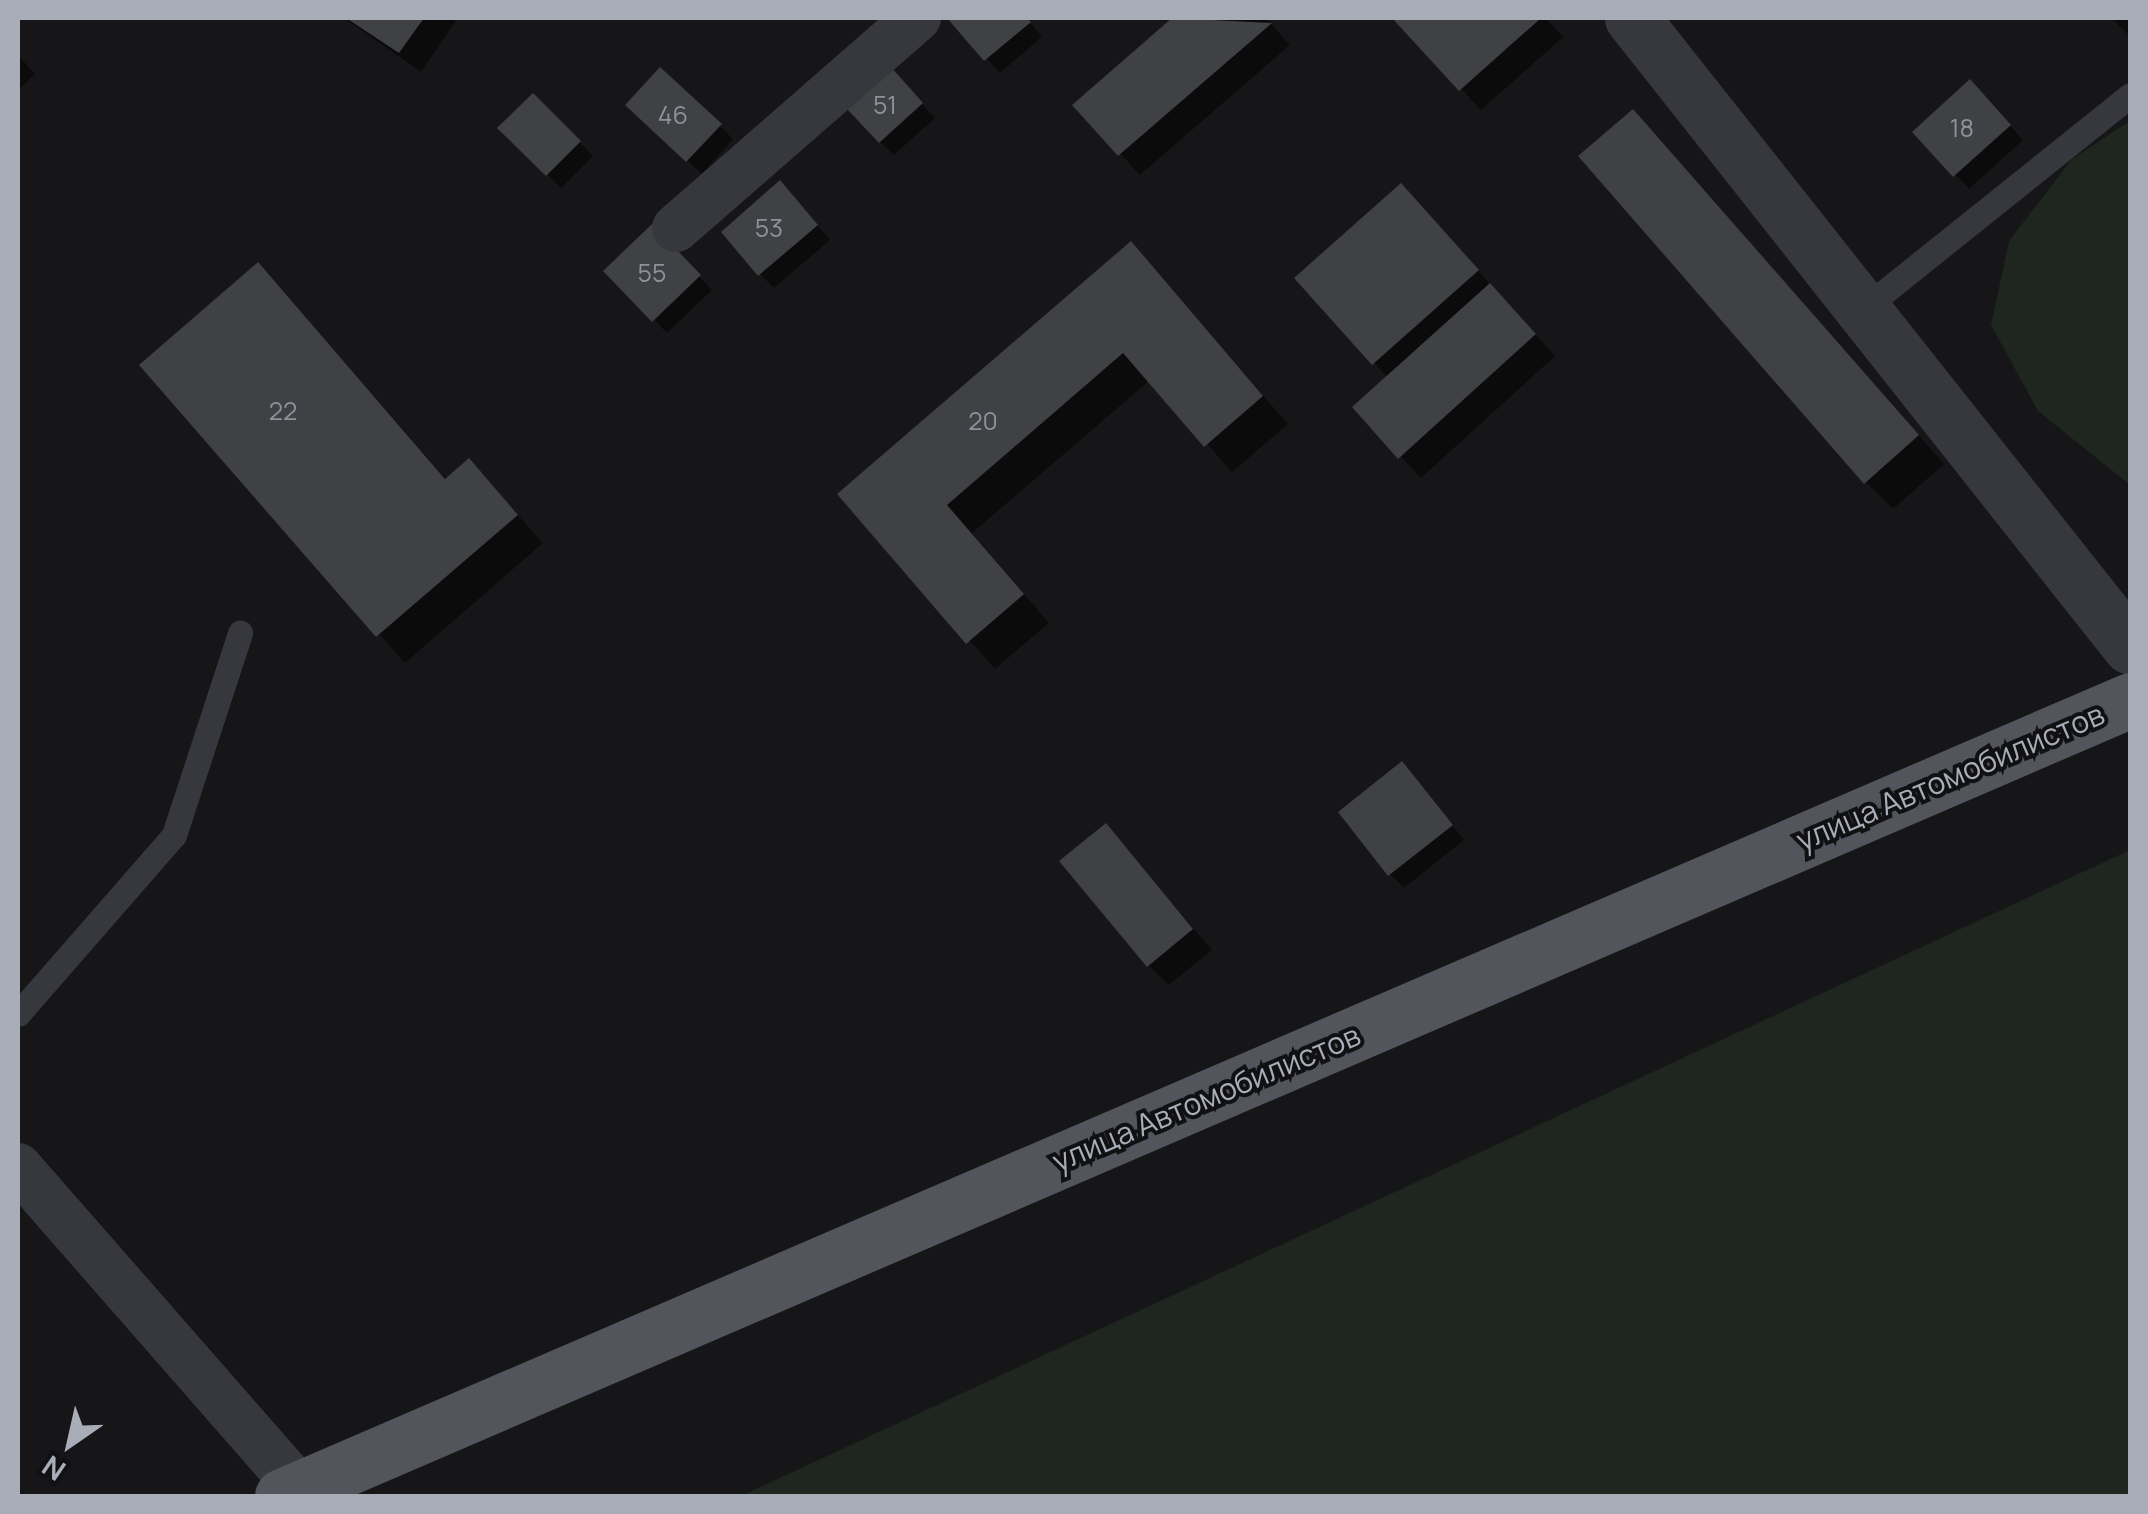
<!DOCTYPE html>
<html>
<head>
<meta charset="utf-8">
<style>
  body { margin:0 }
  #map { position:relative; width:2148px; height:1514px; overflow:hidden; background:#161618; font-family:Manrope,sans-serif }
  div>[style] { position:absolute }
  .green>* { inset:0; background:#1e261f }
  .shadow>* { inset:0; background:#0007 }
  .building>* { inset:0; background:#404145 }
  .service>* { height:25px; margin:-12.5px; padding:0 12.5px; transform-origin:12.5px; border-radius:12.5px; background:#37383d }
  .minor>* { height:48px; margin:-24px; padding:0 24px; transform-origin:24px; border-radius:24px; background:#37383d }
  .tertiary>* { height:55px; margin:-27.5px; padding:0 27.5px; transform-origin:27.5px; border-radius:27.5px; background:#37383d }
  .primary>* { height:55px; margin:-27.5px; padding:0 27.5px; transform-origin:27.5px; border-radius:27.5px; background:#53555c }
  span { translate:-50% -50%; white-space:nowrap; text-align:center; line-height:1.15; -webkit-text-stroke:8px #111113; paint-order:stroke }
  .number-label { font-size:25px; color:#8e929b }
  .number-label span { -webkit-text-stroke-width:0 }
  .street-label { font-size:30px; color:#a8adb8 }
  .frame { position:absolute; inset:0; border:20px solid #a8adb8; pointer-events:none }
  .north { position:absolute; left:20px; top:1394px; width:100px; height:100px; -webkit-text-stroke:8px #111113; paint-order:stroke; rotate:214deg; font-size:28px; font-weight:700; line-height:40px; text-align:center; color:#a8adb8 }
  .north::after { content:''; display:block; margin:auto; width:35px; height:45px; background:#a8adb8; clip-path:polygon(50% 0,100% 100%,50% 72%,0 100%) }
</style>
</head>
<body>
<div id="map">
  <div class="green">
    <div style="clip-path:polygon(2130px 121px,2130px 485px,2038px 411px,1991px 325px,2009px 241px,2072px 159px)"></div>
    <div style="clip-path:polygon(2130px 850px,2130px 1496px,741px 1496px)"></div>
  </div>
  <div class="shadow">
    <div style="clip-path:polygon(344px 18px,458px 18px,421px 72px)"></div>
    <div style="clip-path:polygon(950px 18px,1026px 18px,1042px 37px,1000px 73px)"></div>
    <div style="clip-path:polygon(1176px 18px,1266px 18px,1290px 45px,1140px 175px,1076px 105px)"></div>
    <div style="clip-path:polygon(1396px 18px,1545px 18px,1563px 37px,1481px 110px)"></div>
    <div style="clip-path:polygon(2111px 18px,2130px 18px,2130px 36px)"></div>
    <div style="clip-path:polygon(18px 55px,35px 74px,18px 90px)"></div>
    <div style="clip-path:polygon(904px 84px,935px 118px,894px 155px,880px 142px)"></div>
    <div style="clip-path:polygon(533px 96px,593px 156px,561px 188px,501px 128px)"></div>
    <div style="clip-path:polygon(1983px 96px,2023px 140px,1969px 189px,1915px 132px)"></div>
    <div style="clip-path:polygon(1633px 112px,1944px 464px,1893px 509px,1866px 482px)"></div>
    <div style="clip-path:polygon(642px 118px,720px 126px,733px 139px,702px 174px)"></div>
    <div style="clip-path:polygon(793px 197px,830px 240px,774px 288px,760px 274px)"></div>
    <div style="clip-path:polygon(1421px 207px,1555px 356px,1421px 478px,1355px 407px,1388px 378px,1298px 279px)"></div>
    <div style="clip-path:polygon(652px 228px,712px 290px,667px 333px,607px 271px)"></div>
    <div style="clip-path:polygon(1131px 245px,1288px 424px,1232px 472px,1150px 380px,972px 533px,1049px 623px,995px 669px,840px 494px)"></div>
    <div style="clip-path:polygon(284px 293px,447px 480px,469px 461px,543px 543px,405px 663px,143px 365px)"></div>
    <div style="clip-path:polygon(1415px 778px,1464px 840px,1404px 888px,1390px 874px)"></div>
    <div style="clip-path:polygon(1106px 826px,1212px 950px,1169px 985px,1148px 965px)"></div>
  </div>
  <div class="building">
    <div style="clip-path:polygon(346px 18px,424px 18px,399px 53px)"></div>
    <div style="clip-path:polygon(947px 18px,1027px 18px,1031px 22px,984px 61px)"></div>
    <div style="clip-path:polygon(1172px 18px,1272px 23px,1118px 156px,1072px 105px)"></div>
    <div style="clip-path:polygon(1392px 18px,1541px 18px,1459px 91px)"></div>
    <div style="clip-path:polygon(660px 67px,722px 124px,686px 162px,625px 105px)"></div>
    <div style="clip-path:polygon(891px 67px,923px 103px,879px 143px,846px 108px)"></div>
    <div style="clip-path:polygon(1970px 79px,2011px 125px,1953px 177px,1912px 132px)"></div>
    <div style="clip-path:polygon(533px 93px,581px 141px,546px 176px,497px 128px)"></div>
    <div style="clip-path:polygon(1633px 109px,1919px 435px,1864px 484px,1578px 156px)"></div>
    <div style="clip-path:polygon(780px 180px,818px 225px,758px 276px,721px 232px)"></div>
    <div style="clip-path:polygon(1401px 183px,1479px 270px,1372px 365px,1294px 278px)"></div>
    <div style="clip-path:polygon(652px 224px,701px 275px,652px 322px,603px 271px)"></div>
    <div style="clip-path:polygon(1131px 241px,1263px 396px,1204px 447px,1123px 353px,947px 505px,1024px 594px,966px 644px,837px 494px)"></div>
    <div style="clip-path:polygon(258px 262px,445px 479px,469px 458px,518px 515px,376px 637px,139px 365px)"></div>
    <div style="clip-path:polygon(1490px 283px,1536px 334px,1398px 459px,1352px 407px)"></div>
    <div style="clip-path:polygon(1402px 761px,1453px 825px,1388px 876px,1338px 812px)"></div>
    <div style="clip-path:polygon(1106px 823px,1193px 929px,1147px 967px,1059px 861px)"></div>
  </div>
  <div class="service">
    <div style="left:1863px;top:309px;width:342px;rotate:-38.7deg"></div>
    <div style="left:18px;top:1014px;width:237px;rotate:-48.9deg"></div>
    <div style="left:174px;top:835px;width:213px;rotate:-71.9deg"></div>
  </div>
  <div class="minor">
    <div style="left:676px;top:228px;width:320px;rotate:-41.1deg"></div>
    <div style="left:18px;top:1167px;width:428px;rotate:48.8deg"></div>
  </div>
  <div class="tertiary">
    <div style="left:1632px;top:18px;width:802px;rotate:51.63deg"></div>
  </div>
  <div class="primary">
    <div style="left:282px;top:1496px;width:2012px;rotate:-23.3deg"></div>
  </div>
  <div class="number-label">
    <span style="left:885px;top:105px">51</span>
    <span style="left:673px;top:115px">46</span>
    <span style="left:1962px;top:128px">18</span>
    <span style="left:769px;top:228px">53</span>
    <span style="left:652px;top:273px">55</span>
    <span style="left:283px;top:411px">22</span>
    <span style="left:983px;top:421px">20</span>
  </div>
  <div class="street-label">
    <span style="left:1950px;top:777px;rotate:-23deg">улица Автомобилистов</span>
    <span style="left:1206px;top:1098px;rotate:-23deg">улица Автомобилистов</span>
  </div>
  <div class="frame"></div>
  <div class="north">N</div>
</div>
</body>
</html>
